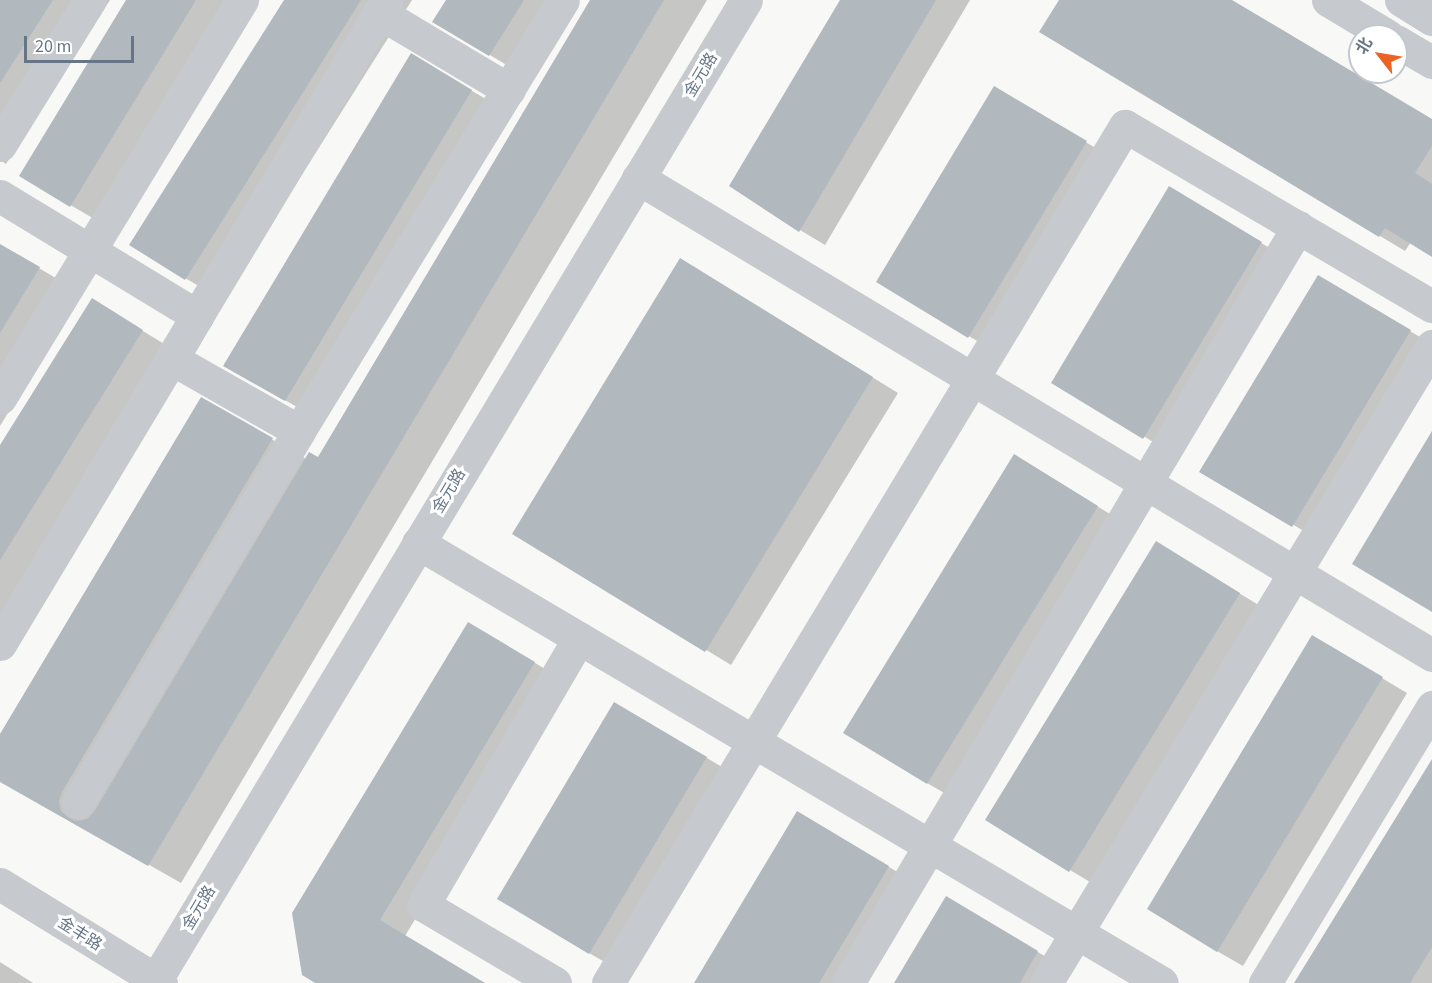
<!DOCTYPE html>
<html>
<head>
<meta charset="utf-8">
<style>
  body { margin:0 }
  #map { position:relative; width:1432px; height:983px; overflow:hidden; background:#f8f8f6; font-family:"Source Sans 3","Noto Sans SC",sans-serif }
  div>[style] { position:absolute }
  .shadow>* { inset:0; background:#0003 }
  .building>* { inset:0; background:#b1b8be }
  .minor>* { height:33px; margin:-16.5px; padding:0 16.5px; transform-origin:16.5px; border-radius:16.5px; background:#c6c9cd }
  span { translate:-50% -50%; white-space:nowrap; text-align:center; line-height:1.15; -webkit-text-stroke:6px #fff; paint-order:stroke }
  .street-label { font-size:16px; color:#667688 }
  .north { position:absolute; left:1348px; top:24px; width:60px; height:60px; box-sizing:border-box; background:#fff; border:2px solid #c2c8cf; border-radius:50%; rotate:301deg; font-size:16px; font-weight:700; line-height:24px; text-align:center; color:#667688 }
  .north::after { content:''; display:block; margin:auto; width:21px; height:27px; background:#eb6323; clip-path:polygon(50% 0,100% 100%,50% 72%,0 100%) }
  .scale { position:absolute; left:24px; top:36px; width:110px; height:27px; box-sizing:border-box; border:3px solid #667688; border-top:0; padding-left:8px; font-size:18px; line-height:21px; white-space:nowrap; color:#667688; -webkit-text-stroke:4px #fff; paint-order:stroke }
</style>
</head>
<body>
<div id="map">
  <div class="shadow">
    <div style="clip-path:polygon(0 0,110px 0,6px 164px,0 160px)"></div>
    <div style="clip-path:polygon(128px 0,253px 0,113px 230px,21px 176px)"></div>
    <div style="clip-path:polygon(285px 0,412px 0,223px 300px,185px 278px)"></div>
    <div style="clip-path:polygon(447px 0,567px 0,522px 74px,434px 22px)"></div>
    <div style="clip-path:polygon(591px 0,707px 0,181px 883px,0 780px,0 737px,202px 399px,306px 459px,318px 459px)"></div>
    <div style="clip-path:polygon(842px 0,970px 0,825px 245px,800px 230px)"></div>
    <div style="clip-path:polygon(1061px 0,1230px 0,1432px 120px,1432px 255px,1411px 242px,1405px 251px,1041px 32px)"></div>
    <div style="clip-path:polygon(443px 74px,503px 109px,318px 419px,225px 366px)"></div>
    <div style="clip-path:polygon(994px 88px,1111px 157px,994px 351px,878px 282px)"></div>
    <div style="clip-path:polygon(1195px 203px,1286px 258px,1170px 452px,1053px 382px)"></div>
    <div style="clip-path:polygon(0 245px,81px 293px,0 426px)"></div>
    <div style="clip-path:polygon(706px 275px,898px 393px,731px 665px,514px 533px)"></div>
    <div style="clip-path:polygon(1318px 277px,1432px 344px,1319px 540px,1202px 471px)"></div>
    <div style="clip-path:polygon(92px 300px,184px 356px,0 651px,0 448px)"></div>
    <div style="clip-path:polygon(1040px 471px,1123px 522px,953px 798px,927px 783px)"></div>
    <div style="clip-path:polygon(1182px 558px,1265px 609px,1095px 885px,1070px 870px)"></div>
    <div style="clip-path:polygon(494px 638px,560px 678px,405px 936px,483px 983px,317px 983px)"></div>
    <div style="clip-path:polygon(1338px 652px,1407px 693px,1243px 966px,1217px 951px)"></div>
    <div style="clip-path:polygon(640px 718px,732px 773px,615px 968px,589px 953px)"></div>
    <div style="clip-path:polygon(1432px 762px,1432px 983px,1296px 983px)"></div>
    <div style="clip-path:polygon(823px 827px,914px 882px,853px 983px,695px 983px)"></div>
    <div style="clip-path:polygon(972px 913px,1063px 967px,1054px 983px,895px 983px)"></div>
    <div style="clip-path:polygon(0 962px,33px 983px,0 983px)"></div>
  </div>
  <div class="building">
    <div style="clip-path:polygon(0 0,53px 0,0 83px)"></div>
    <div style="clip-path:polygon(126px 0,196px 0,70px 207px,19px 176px)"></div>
    <div style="clip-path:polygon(284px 0,361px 0,185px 280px,129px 245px)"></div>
    <div style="clip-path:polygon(446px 0,524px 0,489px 56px,432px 22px)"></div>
    <div style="clip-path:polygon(590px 0,664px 0,148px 866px,0 782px,0 734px,201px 397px,273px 438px,62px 792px,59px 801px,61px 811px,69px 818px,77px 821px,87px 819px,94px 812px,309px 452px,318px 457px)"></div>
    <div style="clip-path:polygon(840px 0,936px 0,799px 232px,729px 186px)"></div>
    <div style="clip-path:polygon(1059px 0,1232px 0,1432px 119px,1432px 146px,1415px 173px,1432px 184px,1432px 257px,1385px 228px,1379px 237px,1039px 32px)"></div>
    <div style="clip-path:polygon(411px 53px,472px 90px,285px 401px,223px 366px)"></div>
    <div style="clip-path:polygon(994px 86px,1087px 141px,968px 338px,876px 282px)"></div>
    <div style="clip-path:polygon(1169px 186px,1262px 242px,1143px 439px,1051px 383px)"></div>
    <div style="clip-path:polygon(0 244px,40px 267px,0 333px)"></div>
    <div style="clip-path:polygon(680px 258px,873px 377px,705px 652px,512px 534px)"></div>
    <div style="clip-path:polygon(1318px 275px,1411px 330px,1292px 527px,1199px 472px)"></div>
    <div style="clip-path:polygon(92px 298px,143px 330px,0 560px,0 445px)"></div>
    <div style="clip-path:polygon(1432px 431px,1432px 612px,1352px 564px)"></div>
    <div style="clip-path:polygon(1014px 454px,1098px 506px,927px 784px,843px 733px)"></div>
    <div style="clip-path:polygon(1156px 541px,1240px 593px,1069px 872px,985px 820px)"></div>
    <div style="clip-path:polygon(468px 622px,535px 662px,380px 920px,485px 983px,315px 983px,302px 975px,292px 913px)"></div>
    <div style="clip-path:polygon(1312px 635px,1383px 677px,1217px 952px,1147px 909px)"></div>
    <div style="clip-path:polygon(614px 702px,707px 757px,589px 954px,497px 899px)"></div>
    <div style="clip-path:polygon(1432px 759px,1432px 947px,1410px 983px,1294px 983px)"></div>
    <div style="clip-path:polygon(797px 811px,889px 866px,819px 983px,694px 983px)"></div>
    <div style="clip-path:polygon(946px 896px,1038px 951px,1020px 983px,894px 983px)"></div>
  </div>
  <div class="minor">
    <div style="left:1328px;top:0;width:70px;rotate:31deg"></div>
    <div style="left:1401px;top:0;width:36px;rotate:32deg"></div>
    <div style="left:380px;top:13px;width:150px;rotate:30.8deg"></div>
    <div style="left:1396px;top:41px;width:42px;rotate:30.3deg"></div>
    <div style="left:0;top:145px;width:171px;rotate:-58.2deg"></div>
    <div style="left:638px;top:178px;width:926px;rotate:31deg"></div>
    <div style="left:0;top:196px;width:231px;rotate:31.3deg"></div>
    <div style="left:197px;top:316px;width:50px;rotate:120.2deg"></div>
    <div style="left:172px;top:359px;width:146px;rotate:29.6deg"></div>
    <div style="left:0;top:398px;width:466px;rotate:-58.7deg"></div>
    <div style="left:418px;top:543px;width:864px;rotate:30.6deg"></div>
    <div style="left:0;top:644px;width:751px;rotate:-59deg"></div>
    <div style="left:78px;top:802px;width:432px;rotate:-59.2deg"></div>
    <div style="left:299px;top:431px;width:505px;rotate:-58.51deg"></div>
    <div style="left:0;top:884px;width:189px;rotate:31.6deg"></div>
    <div style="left:154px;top:983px;width:1147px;rotate:-58.94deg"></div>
    <div style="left:555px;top:983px;width:153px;rotate:-149.4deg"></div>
    <div style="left:423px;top:905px;width:309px;rotate:-59.7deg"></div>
    <div style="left:608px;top:983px;width:1001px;rotate:-58.9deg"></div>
    <div style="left:1125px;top:126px;width:356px;rotate:30.4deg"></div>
    <div style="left:848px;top:983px;width:880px;rotate:-59.24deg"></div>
    <div style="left:1046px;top:983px;width:745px;rotate:-58.79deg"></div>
    <div style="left:1265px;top:983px;width:323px;rotate:-58.8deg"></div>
  </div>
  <div class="street-label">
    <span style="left:701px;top:75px;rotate:-59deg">金元路</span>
    <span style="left:449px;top:491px;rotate:-59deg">金元路</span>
    <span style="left:199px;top:908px;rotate:-59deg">金元路</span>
    <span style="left:80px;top:934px;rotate:32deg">金丰路</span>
  </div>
  <div class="north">北</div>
  <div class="scale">20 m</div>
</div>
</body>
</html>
